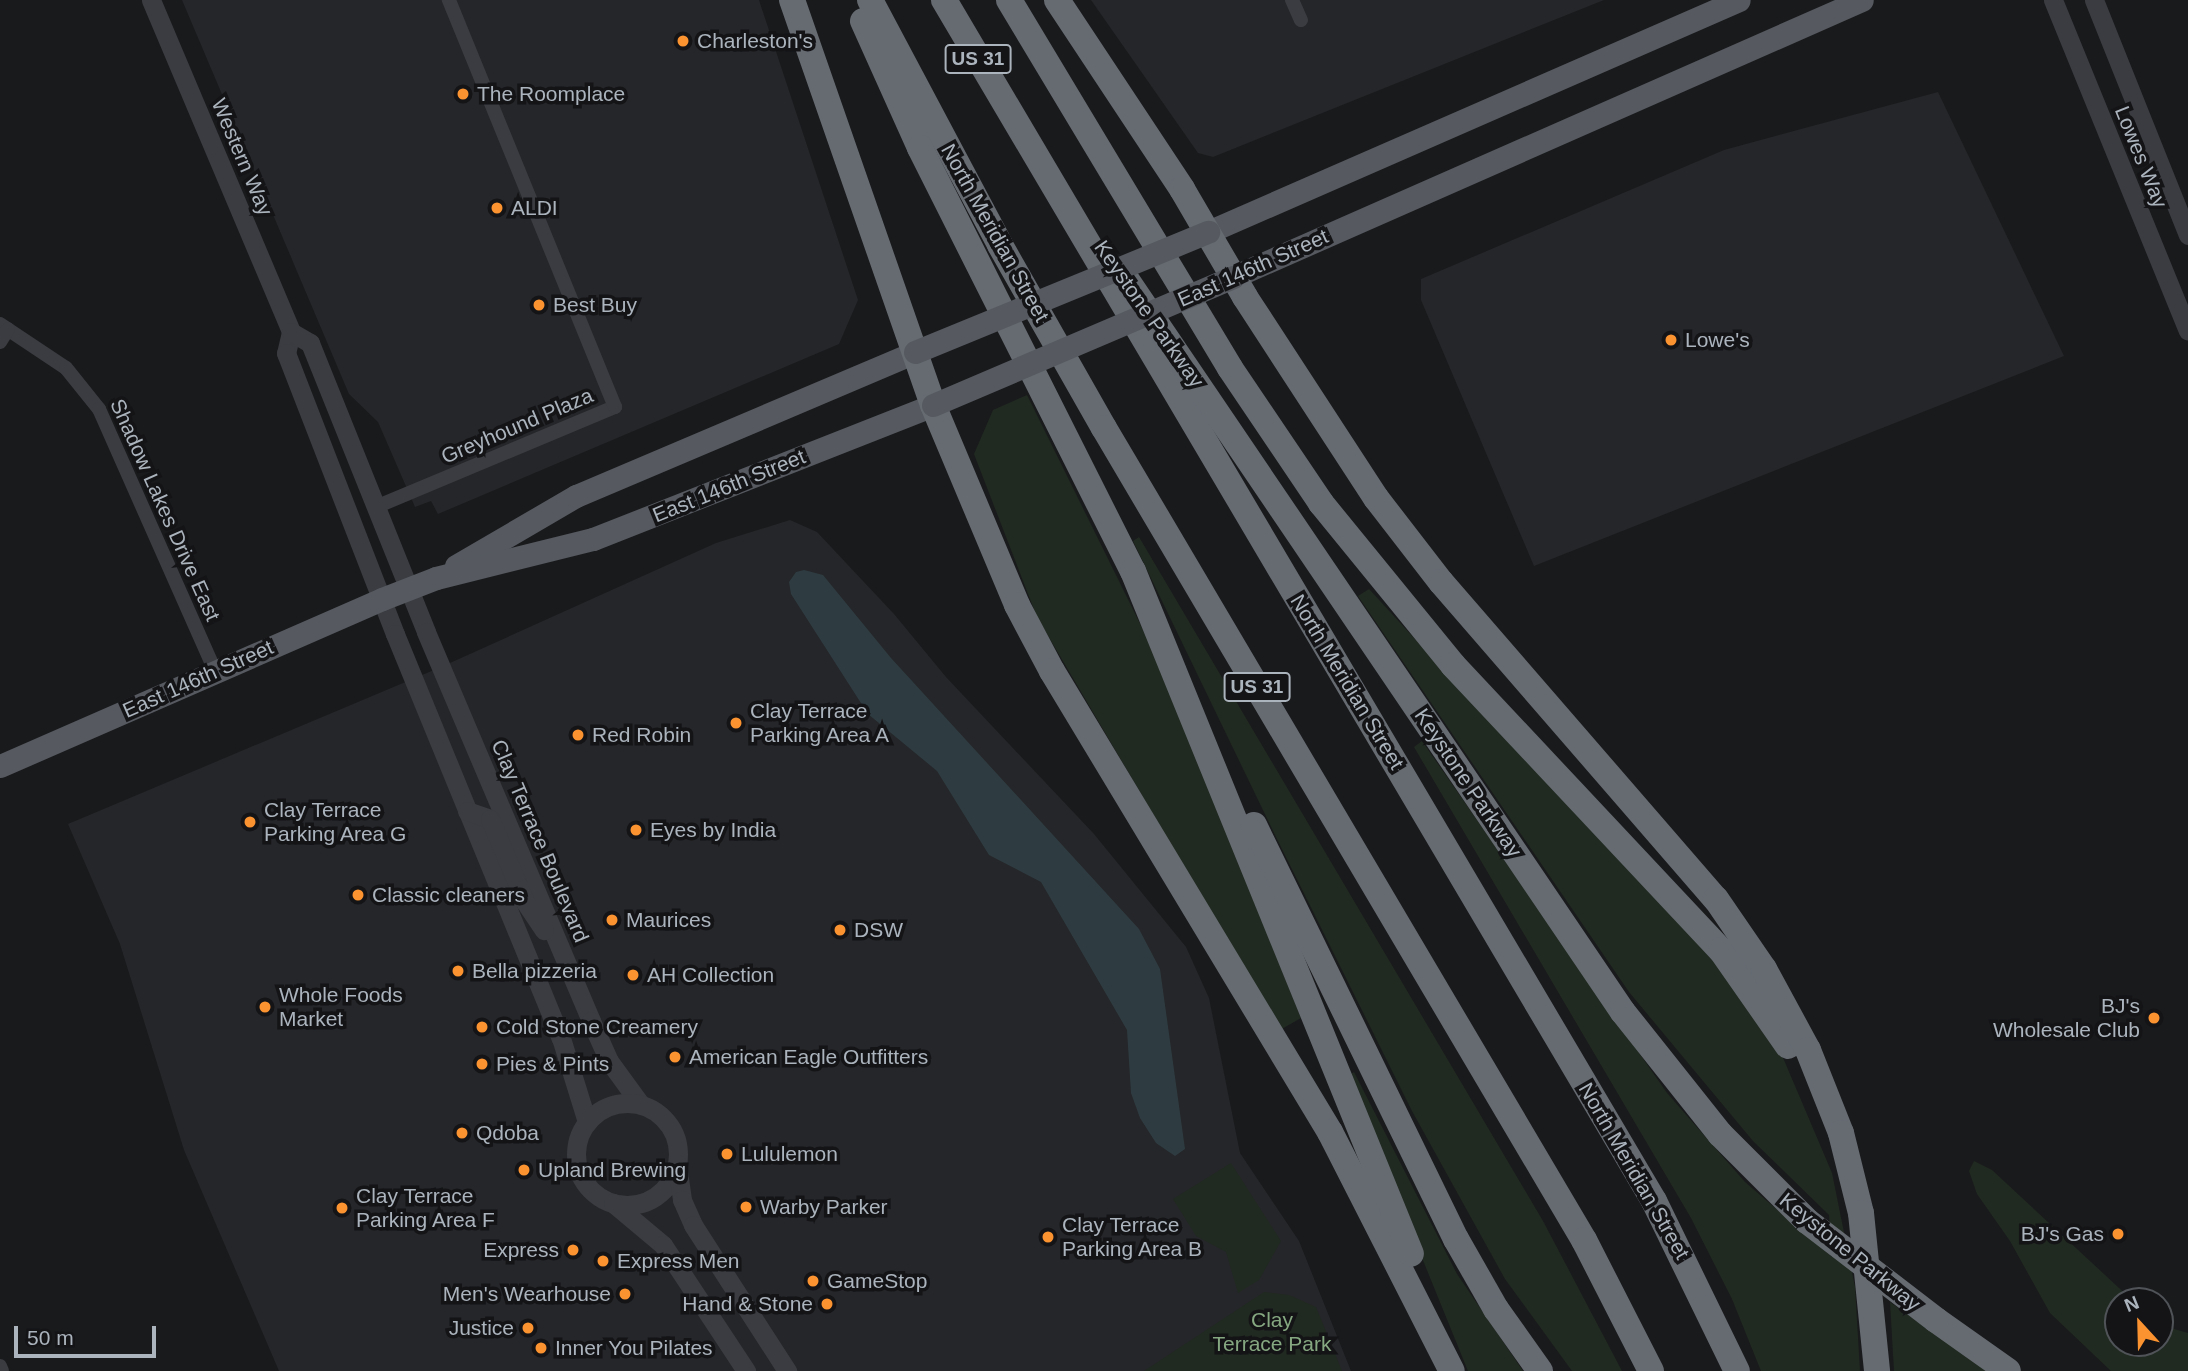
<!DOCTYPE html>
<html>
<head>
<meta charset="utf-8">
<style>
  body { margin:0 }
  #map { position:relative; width:2188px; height:1371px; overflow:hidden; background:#191a1c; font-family:Arial,sans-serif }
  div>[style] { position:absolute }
  .built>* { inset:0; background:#252629 }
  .green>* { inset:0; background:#212a21 }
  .water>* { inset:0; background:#2e3c41 }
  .minor>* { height:14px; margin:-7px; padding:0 7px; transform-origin:7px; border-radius:7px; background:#3a3c41 }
  .tertiary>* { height:19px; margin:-9.5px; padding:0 9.5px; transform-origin:9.5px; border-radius:9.5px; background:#3a3c41 }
  .tertiary>.ring { margin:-9.5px; padding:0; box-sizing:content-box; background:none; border:19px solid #3a3c41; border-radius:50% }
  .primary>* { height:23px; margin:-11.5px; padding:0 11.5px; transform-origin:11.5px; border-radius:11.5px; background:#565a60 }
  .motorway>* { height:26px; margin:-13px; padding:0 13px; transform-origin:13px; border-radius:13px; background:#666b72 }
  .primary-bridge>* { height:23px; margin:-11.5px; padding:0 11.5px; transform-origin:11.5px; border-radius:11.5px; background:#565a60 }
  .motorway-bridge>* { height:26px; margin:-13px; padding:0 13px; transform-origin:13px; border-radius:13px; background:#666b72 }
  .dots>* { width:19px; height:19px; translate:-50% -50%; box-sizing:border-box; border:4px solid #141417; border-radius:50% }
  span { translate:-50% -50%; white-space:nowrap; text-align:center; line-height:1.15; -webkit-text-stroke:7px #141417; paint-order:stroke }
  .shield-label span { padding:2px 5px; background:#141417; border:2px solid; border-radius:5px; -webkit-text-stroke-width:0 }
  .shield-label { font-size:19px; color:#abb3bc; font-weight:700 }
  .poi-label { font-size:21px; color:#abb3bc }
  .left { translate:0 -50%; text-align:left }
  .right { translate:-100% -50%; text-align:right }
  .street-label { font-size:21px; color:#abb3bc }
  .park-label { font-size:21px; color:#86a881 }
  .north { position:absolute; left:2104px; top:1287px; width:70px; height:70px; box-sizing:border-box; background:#141417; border:2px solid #505459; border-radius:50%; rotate:338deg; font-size:19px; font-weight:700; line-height:28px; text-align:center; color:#abb3bc }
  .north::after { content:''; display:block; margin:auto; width:24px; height:32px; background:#fc9331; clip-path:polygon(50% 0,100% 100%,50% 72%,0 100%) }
  .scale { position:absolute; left:14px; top:1326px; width:142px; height:32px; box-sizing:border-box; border:4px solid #abb3bc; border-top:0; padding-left:9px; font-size:21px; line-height:24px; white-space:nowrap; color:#abb3bc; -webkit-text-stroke:5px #141417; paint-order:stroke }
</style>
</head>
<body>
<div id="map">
  <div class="built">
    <div style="clip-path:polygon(182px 0,759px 0,858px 300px,839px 344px,438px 514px,431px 501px,415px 507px,378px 422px,349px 394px)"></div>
    <div style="clip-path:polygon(1091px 0,1604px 0,1213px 157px,1198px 153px)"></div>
    <div style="clip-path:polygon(1938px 92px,2064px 356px,1534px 566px,1421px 300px,1421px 279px,1724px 150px)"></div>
    <div style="clip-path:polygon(790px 520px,817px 532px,894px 614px,946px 677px,1094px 834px,1186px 947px,1209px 998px,1240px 1153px,1299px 1241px,1351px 1371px,279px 1371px,184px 1150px,120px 944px,68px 824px,441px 667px,716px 543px)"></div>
  </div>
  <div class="green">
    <div style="clip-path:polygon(1027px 395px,1156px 656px,1301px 1018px,1280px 1030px,1037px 617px,974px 454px,993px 410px)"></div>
    <div style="clip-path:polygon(1139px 537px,1543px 1221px,1622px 1371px,1572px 1371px,1505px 1279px,1412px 1111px,1276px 837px,1133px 541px)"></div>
    <div style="clip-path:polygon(1369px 589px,1576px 814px,1711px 951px,1781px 1053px,1832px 1173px,1855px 1287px,1860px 1371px,1761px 1371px,1732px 1299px,1691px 1218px,1414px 747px,1422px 741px,1667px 1093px,1745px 1182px,1832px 1257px,1829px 1215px,1753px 1141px,1629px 992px,1358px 596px)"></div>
    <div style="clip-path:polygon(1354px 1072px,1457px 1274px,1523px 1371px,1468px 1371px,1348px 1076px)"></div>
    <div style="clip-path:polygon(1974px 1161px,1992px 1170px,2133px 1301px,2118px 1301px,2118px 1343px,2160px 1343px,2160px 1325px,2188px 1333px,2188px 1371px,2111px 1371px,2050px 1313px,2010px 1241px,1977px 1194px,1969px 1171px)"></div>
    <div style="clip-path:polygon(1231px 1163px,1281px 1241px,1259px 1280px,1238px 1293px,1226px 1252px,1196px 1236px,1173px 1199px)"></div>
    <div style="clip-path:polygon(1264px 1292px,1289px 1295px,1316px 1307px,1342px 1371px,1144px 1371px)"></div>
    <div style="clip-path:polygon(1890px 1302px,1987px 1371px,1894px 1371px)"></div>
  </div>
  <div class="water">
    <div style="clip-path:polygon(804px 570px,823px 575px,891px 658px,1139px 929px,1160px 969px,1185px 1149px,1175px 1156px,1156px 1143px,1140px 1118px,1131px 1093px,1127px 1030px,1041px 882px,989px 855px,937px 771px,868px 714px,791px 594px,789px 582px,796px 572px)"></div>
  </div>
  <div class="minor">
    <div style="left:1292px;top:0;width:22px;rotate:66deg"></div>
    <div style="left:0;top:324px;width:79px;rotate:33.7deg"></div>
    <div style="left:66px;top:368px;width:53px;rotate:51.2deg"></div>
    <div style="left:99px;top:409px;width:287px;rotate:66.1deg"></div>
    <div style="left:0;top:342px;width:15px;rotate:-58deg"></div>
    <div style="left:378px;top:506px;width:257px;rotate:-22.7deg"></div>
    <div style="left:615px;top:407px;width:440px;rotate:-112.2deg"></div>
    <div style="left:0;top:1366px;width:5px;rotate:68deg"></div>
  </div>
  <div class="tertiary">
    <div style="left:151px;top:0;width:360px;rotate:67.1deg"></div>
    <div style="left:291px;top:332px;width:22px;rotate:103deg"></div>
    <div style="left:286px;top:353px;width:301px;rotate:68.8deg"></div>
    <div style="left:395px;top:634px;width:437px;rotate:67.7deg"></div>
    <div style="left:561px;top:1038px;width:88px;rotate:72.8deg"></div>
    <div style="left:2053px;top:0;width:357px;rotate:67.8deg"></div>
    <div style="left:2094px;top:0;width:253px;rotate:68.2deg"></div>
    <div style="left:291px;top:332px;width:22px;rotate:30deg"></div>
    <div style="left:310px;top:343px;width:311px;rotate:68.1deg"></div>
    <div style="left:426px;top:632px;width:423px;rotate:67deg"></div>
    <div style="left:591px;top:1021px;width:44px;rotate:65.8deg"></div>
    <div style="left:609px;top:1061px;width:54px;rotate:54deg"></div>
    <div style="left:467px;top:811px;width:24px;rotate:19deg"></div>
    <div style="left:490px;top:819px;width:90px;rotate:67.1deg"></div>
    <div style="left:525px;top:902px;width:34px;rotate:56deg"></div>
    <div class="ring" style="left:576px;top:1103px;width:83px;height:83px"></div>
    <div style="left:677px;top:1164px;width:36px;rotate:82deg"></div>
    <div style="left:682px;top:1200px;width:27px;rotate:66deg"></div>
    <div style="left:693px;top:1225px;width:174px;rotate:57.2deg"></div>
    <div style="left:613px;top:1203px;width:65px;rotate:40deg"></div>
    <div style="left:663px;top:1245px;width:151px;rotate:56.6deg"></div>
  </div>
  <div class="primary">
    <div style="left:1208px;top:232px;width:579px;rotate:-23.6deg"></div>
    <div style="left:1233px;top:277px;width:687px;rotate:-23.77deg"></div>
    <div style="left:456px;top:566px;width:139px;rotate:-30.3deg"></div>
    <div style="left:576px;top:496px;width:368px;rotate:-23deg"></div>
    <div style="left:0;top:766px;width:417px;rotate:-23.6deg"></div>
    <div style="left:382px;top:599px;width:58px;rotate:-21.3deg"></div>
    <div style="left:436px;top:578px;width:162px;rotate:-14deg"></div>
    <div style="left:593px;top:539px;width:365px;rotate:-21.5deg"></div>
  </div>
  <div class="motorway">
    <div style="left:792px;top:0;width:429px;rotate:70.8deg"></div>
    <div style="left:933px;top:405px;width:217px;rotate:67.2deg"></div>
    <div style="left:1017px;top:605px;width:75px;rotate:62.1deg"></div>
    <div style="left:1052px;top:671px;width:538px;rotate:58.91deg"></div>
    <div style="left:1330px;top:1132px;width:268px;rotate:63deg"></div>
    <div style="left:870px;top:0;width:277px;rotate:62deg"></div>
    <div style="left:1000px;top:245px;width:210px;rotate:60.4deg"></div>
    <div style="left:1104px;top:428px;width:943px;rotate:59.41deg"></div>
    <div style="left:1584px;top:1240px;width:147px;rotate:62.9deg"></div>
    <div style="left:944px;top:0;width:1395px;rotate:59.41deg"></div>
    <div style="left:1654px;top:1201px;width:189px;rotate:64deg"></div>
    <div style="left:1009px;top:0;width:429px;rotate:59deg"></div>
    <div style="left:1230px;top:368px;width:163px;rotate:56deg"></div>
    <div style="left:1321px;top:503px;width:209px;rotate:50.8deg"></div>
    <div style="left:1453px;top:665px;width:391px;rotate:46.8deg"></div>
    <div style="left:1721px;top:950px;width:117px;rotate:55.1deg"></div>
    <div style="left:1057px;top:0;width:227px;rotate:56.5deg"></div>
    <div style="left:1182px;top:189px;width:125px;rotate:59.7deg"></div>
    <div style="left:1245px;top:297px;width:240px;rotate:56.9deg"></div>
    <div style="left:1376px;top:498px;width:106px;rotate:52.3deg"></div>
    <div style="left:1441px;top:582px;width:420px;rotate:49.1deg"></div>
    <div style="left:1716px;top:899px;width:85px;rotate:55.6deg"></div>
    <div style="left:1764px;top:969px;width:92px;rotate:61.5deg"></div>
    <div style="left:1808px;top:1050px;width:89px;rotate:68.3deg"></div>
    <div style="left:1841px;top:1133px;width:82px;rotate:76deg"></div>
    <div style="left:1861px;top:1213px;width:159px;rotate:84.2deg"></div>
    <div style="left:863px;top:21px;width:139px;rotate:65.8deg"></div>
    <div style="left:920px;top:148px;width:474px;rotate:63.3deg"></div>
    <div style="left:1133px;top:571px;width:737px;rotate:67.85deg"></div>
    <div style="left:1120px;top:270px;width:896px;rotate:55.87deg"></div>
    <div style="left:1623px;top:1012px;width:156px;rotate:51.5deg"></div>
    <div style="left:1720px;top:1134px;width:123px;rotate:45deg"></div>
    <div style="left:1254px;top:825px;width:461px;rotate:64deg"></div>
    <div style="left:1456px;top:1239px;width:81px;rotate:60.3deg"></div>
    <div style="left:1496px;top:1309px;width:76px;rotate:54.6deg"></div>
    <div style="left:1936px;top:1320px;width:88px;rotate:35.3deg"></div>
  </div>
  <div class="primary-bridge">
    <div style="left:915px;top:352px;width:317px;rotate:-22.3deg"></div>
    <div style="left:933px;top:405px;width:326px;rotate:-23.1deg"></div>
  </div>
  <div class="motorway-bridge">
    <div style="left:1807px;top:1221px;width:163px;rotate:37.5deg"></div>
  </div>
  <div class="dots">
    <div style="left:683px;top:41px;background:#fc9331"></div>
    <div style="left:463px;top:94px;background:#fc9331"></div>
    <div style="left:497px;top:208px;background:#fc9331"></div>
    <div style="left:539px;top:305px;background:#fc9331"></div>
    <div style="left:1671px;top:340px;background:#fc9331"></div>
    <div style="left:736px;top:723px;background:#fc9331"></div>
    <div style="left:578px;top:735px;background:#fc9331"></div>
    <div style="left:250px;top:822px;background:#fc9331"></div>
    <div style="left:636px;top:830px;background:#fc9331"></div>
    <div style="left:358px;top:895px;background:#fc9331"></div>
    <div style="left:612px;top:920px;background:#fc9331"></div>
    <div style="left:840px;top:930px;background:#fc9331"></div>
    <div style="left:458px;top:971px;background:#fc9331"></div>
    <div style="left:633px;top:975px;background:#fc9331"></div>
    <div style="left:265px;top:1007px;background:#fc9331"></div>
    <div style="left:2154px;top:1018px;background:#fc9331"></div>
    <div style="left:482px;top:1027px;background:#fc9331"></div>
    <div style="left:675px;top:1057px;background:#fc9331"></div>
    <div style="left:482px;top:1064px;background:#fc9331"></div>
    <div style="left:462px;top:1133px;background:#fc9331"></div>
    <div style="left:727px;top:1154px;background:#fc9331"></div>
    <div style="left:524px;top:1170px;background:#fc9331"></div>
    <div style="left:746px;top:1207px;background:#fc9331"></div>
    <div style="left:342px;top:1208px;background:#fc9331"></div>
    <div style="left:2118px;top:1234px;background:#fc9331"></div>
    <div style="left:1048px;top:1237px;background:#fc9331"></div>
    <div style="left:573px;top:1250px;background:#fc9331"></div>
    <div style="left:603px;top:1261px;background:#fc9331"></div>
    <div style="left:813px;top:1281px;background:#fc9331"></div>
    <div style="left:625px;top:1294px;background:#fc9331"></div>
    <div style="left:827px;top:1304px;background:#fc9331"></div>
    <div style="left:528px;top:1328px;background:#fc9331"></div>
    <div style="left:541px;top:1348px;background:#fc9331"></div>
  </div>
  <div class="shield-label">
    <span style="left:978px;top:59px">US 31</span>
    <span style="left:1257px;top:687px">US 31</span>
  </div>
  <div class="poi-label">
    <span class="left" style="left:697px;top:41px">Charleston's</span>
    <span class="left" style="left:477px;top:94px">The Roomplace</span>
    <span class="left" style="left:511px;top:208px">ALDI</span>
    <span class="left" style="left:553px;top:305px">Best Buy</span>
    <span class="left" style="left:1685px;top:340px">Lowe's</span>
    <span class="left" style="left:750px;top:723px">Clay Terrace<br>Parking Area A</span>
    <span class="left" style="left:592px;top:735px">Red Robin</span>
    <span class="left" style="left:264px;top:822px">Clay Terrace<br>Parking Area G</span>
    <span class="left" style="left:650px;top:830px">Eyes by India</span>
    <span class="left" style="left:372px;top:895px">Classic cleaners</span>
    <span class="left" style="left:626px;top:920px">Maurices</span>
    <span class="left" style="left:854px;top:930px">DSW</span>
    <span class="left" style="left:472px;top:971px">Bella pizzeria</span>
    <span class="left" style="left:647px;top:975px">AH Collection</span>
    <span class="left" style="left:279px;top:1007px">Whole Foods<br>Market</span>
    <span class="right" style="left:2140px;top:1018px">BJ's<br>Wholesale Club</span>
    <span class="left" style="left:496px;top:1027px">Cold Stone Creamery</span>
    <span class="left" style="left:689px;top:1057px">American Eagle Outfitters</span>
    <span class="left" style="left:496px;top:1064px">Pies &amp; Pints</span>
    <span class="left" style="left:476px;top:1133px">Qdoba</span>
    <span class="left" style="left:741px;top:1154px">Lululemon</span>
    <span class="left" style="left:538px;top:1170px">Upland Brewing</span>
    <span class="left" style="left:356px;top:1208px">Clay Terrace<br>Parking Area F</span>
    <span class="left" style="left:760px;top:1207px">Warby Parker</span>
    <span class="left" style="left:1062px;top:1237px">Clay Terrace<br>Parking Area B</span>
    <span class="right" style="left:2104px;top:1234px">BJ's Gas</span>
    <span class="right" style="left:559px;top:1250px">Express</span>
    <span class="left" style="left:617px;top:1261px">Express Men</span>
    <span class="left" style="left:827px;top:1281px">GameStop</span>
    <span class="right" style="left:611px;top:1294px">Men's Wearhouse</span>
    <span class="right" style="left:813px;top:1304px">Hand &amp; Stone</span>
    <span class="right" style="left:514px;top:1328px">Justice</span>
    <span class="left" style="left:555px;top:1348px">Inner You Pilates</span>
  </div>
  <div class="street-label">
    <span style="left:242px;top:157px;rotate:67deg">Western Way</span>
    <span style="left:2141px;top:157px;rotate:68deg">Lowes Way</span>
    <span style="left:995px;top:233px;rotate:61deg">North Meridian Street</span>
    <span style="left:1253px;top:268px;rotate:-24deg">East 146th Street</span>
    <span style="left:1149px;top:314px;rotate:55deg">Keystone Parkway</span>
    <span style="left:517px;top:426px;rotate:-23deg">Greyhound Plaza</span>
    <span style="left:729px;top:486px;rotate:-22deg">East 146th Street</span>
    <span style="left:165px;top:510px;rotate:66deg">Shadow Lakes Drive East</span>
    <span style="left:198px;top:679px;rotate:-24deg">East 146th Street</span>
    <span style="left:1347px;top:682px;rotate:59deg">North Meridian Street</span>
    <span style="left:1468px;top:783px;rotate:56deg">Keystone Parkway</span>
    <span style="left:540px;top:841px;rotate:67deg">Clay Terrace Boulevard</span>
    <span style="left:1634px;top:1171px;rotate:60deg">North Meridian Street</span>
    <span style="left:1850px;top:1252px;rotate:39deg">Keystone Parkway</span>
  </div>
  <div class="park-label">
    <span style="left:1272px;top:1332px">Clay<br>Terrace Park</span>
  </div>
  <div class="north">N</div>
  <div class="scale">50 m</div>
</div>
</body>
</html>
